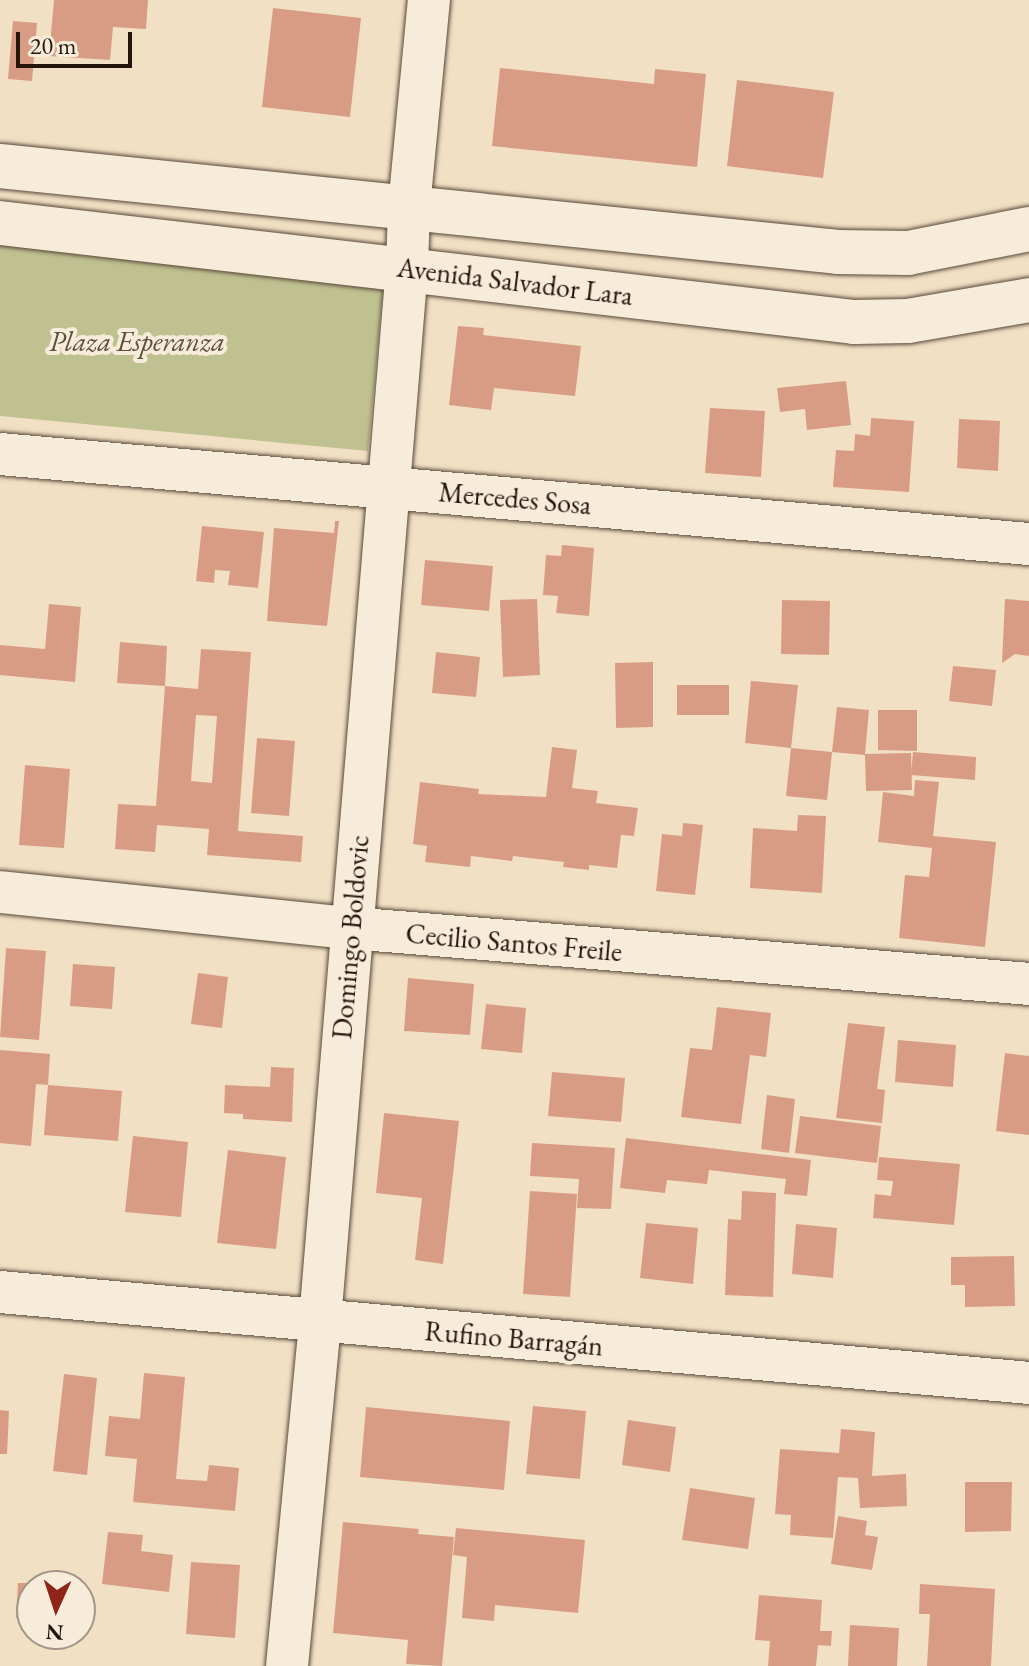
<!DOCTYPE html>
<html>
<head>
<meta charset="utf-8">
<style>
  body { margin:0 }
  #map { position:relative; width:1029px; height:1666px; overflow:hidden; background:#f2e0c4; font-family:"EB Garamond",serif }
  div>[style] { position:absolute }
  .green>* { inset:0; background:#c0c190 }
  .building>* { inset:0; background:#d89c85 }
  .roads { filter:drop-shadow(0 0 2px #574839) drop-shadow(0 0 2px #574839) }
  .street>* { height:42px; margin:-21px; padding:0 21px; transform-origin:21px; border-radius:21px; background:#f7ebd9 }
  .secondary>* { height:44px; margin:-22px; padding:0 22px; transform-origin:22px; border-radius:22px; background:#f7ebd9 }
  span { translate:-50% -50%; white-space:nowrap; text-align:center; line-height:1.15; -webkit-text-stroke:8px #f7ebd9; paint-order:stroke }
  .street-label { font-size:28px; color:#23150b }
  .park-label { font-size:28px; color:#5a513a; font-style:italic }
  .north { position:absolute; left:16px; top:1570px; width:80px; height:80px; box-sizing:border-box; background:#f7ebd9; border:2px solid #a29587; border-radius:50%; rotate:183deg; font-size:22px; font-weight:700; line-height:32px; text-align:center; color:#23150b }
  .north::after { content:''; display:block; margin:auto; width:28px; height:36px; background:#8f2418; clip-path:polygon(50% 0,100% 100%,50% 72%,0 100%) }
  .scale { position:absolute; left:16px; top:32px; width:116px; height:36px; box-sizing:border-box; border:4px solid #23150b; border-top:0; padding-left:10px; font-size:24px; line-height:28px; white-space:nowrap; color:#23150b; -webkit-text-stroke:6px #f7ebd9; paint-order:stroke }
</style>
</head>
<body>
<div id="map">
  <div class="green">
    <div style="clip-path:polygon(0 241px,384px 278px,368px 451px,0 416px)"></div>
  </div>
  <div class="building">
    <div style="clip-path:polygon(54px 0,148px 0,146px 29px,113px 27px,110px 60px,49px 56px)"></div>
    <div style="clip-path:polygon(273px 8px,361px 18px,350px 117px,262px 107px)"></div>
    <div style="clip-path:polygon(13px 21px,37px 23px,32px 81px,8px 79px)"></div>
    <div style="clip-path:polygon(500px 68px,654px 84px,655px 69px,706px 74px,697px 167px,492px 146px)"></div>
    <div style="clip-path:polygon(737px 80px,834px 92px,823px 178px,727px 166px)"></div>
    <div style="clip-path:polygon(458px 326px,484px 328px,483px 335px,581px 346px,575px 396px,494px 388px,491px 410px,449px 405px)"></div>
    <div style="clip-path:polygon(846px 381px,851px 425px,807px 430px,805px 409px,780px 412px,777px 388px)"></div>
    <div style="clip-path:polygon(710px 408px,765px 411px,761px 477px,705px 473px)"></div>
    <div style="clip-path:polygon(871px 418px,914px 421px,909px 492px,833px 487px,836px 450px,854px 451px,855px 434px,870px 436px)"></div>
    <div style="clip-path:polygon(959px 419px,1000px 421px,998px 471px,957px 468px)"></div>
    <div style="clip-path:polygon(335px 521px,339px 521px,327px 626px,267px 621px,274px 528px,334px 533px)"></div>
    <div style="clip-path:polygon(202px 526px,264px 532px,258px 588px,228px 585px,230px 571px,215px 570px,214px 583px,196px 581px)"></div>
    <div style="clip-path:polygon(562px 545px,594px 548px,589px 616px,556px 613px,558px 596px,543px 595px,546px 555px,561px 556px)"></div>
    <div style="clip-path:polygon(425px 560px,493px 566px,489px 611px,421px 605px)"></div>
    <div style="clip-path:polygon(537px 599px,540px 675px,503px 677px,500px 600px)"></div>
    <div style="clip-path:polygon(1005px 599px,1029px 601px,1029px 656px,1015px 654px,1002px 663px)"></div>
    <div style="clip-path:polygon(782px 600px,830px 601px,829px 655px,781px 654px)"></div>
    <div style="clip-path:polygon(49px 604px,81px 607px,75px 682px,0 675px,0 645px,45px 649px)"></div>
    <div style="clip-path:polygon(evenodd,120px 642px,167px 646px,165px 686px,198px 689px,201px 649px,251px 652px,238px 831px,303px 836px,301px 862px,207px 855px,209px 829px,157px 825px,155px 852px,115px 849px,118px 804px,156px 806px,165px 686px,117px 683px,120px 642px,196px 715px,217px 716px,212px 783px,191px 781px,196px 715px)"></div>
    <div style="clip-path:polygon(436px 652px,480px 657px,476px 697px,432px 693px)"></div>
    <div style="clip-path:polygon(653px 662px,653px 727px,616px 728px,615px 663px)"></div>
    <div style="clip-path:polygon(953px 666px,996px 670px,992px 706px,949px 701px)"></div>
    <div style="clip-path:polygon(751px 681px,798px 685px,791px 748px,745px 743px)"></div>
    <div style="clip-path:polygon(677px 685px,729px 685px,729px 715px,677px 715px)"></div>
    <div style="clip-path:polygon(837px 707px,869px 710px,865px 754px,911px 753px,912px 790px,866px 791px,865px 755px,832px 752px)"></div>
    <div style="clip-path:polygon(878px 710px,917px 710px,917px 751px,878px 750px)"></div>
    <div style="clip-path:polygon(257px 738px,295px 741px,289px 816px,251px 813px)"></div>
    <div style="clip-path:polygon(552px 747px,577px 750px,572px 788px,598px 791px,596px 803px,638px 808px,634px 836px,621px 835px,617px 868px,589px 865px,589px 870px,563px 867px,564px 862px,513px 856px,512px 861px,471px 856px,470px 867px,425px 862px,427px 846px,413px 844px,420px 782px,479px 789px,478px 794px,546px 797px)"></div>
    <div style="clip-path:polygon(791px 748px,832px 752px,827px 800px,786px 796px)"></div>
    <div style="clip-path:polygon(913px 752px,976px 757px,975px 780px,911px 775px)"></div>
    <div style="clip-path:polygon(25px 765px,70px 769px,64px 848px,19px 845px)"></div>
    <div style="clip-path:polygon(915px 780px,939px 782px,933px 836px,996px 842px,985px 947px,899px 938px,905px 875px,929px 877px,932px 848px,878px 842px,883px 792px,914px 796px)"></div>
    <div style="clip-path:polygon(798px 815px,826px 816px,822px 893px,750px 888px,753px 828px,797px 831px)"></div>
    <div style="clip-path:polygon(683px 823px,703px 825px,695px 895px,656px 891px,662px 834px,682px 836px)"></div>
    <div style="clip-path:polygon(6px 948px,46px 951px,39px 1040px,0 1037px)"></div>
    <div style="clip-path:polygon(73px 964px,115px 967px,112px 1009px,70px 1006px)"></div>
    <div style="clip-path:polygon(198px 973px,228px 977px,222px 1028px,191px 1024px)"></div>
    <div style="clip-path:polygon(408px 978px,474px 984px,470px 1035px,404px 1031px)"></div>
    <div style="clip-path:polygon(486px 1004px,526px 1008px,522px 1053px,481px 1049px)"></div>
    <div style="clip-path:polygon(717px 1007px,771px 1013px,766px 1057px,750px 1055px,741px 1124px,681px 1117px,690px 1048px,712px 1050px)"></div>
    <div style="clip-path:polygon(848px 1023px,885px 1027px,877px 1089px,885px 1090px,882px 1123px,836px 1118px)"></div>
    <div style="clip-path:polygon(898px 1040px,956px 1045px,953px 1087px,895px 1082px)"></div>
    <div style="clip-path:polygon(0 1050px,50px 1054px,48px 1085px,36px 1084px,31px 1146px,0 1143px)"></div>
    <div style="clip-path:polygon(1005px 1053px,1029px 1056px,1029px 1135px,996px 1131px)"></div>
    <div style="clip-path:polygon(271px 1067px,294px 1068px,292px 1122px,243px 1119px,243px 1114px,224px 1113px,225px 1085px,270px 1087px)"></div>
    <div style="clip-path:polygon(552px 1072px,625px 1078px,621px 1122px,548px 1116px)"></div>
    <div style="clip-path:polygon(48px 1085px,122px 1091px,118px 1141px,44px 1135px)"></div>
    <div style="clip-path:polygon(767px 1095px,795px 1099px,789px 1153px,761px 1149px)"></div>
    <div style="clip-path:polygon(384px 1113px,459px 1121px,443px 1264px,415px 1260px,422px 1198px,376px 1193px)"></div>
    <div style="clip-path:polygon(800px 1116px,881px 1126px,877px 1163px,795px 1153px)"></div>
    <div style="clip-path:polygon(133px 1136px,188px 1142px,181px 1217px,125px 1212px)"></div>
    <div style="clip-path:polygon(626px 1138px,811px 1160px,807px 1196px,784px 1194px,786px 1179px,709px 1170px,707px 1184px,667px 1180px,665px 1193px,620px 1188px)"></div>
    <div style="clip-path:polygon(532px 1143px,615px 1148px,611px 1209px,577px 1208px,579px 1179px,530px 1176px)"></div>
    <div style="clip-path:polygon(228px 1150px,286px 1157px,276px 1249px,217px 1243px)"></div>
    <div style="clip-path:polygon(879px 1157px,960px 1164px,954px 1225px,873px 1218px,875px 1194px,891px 1196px,893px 1181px,877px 1180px)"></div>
    <div style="clip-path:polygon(530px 1191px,577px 1194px,570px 1297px,523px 1294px)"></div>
    <div style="clip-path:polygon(742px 1191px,776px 1193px,773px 1297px,725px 1295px,728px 1219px,741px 1220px)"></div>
    <div style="clip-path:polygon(646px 1223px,698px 1228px,693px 1284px,640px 1278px)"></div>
    <div style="clip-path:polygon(796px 1224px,837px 1228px,833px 1278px,792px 1274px)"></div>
    <div style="clip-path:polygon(1014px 1256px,1015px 1306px,965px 1307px,965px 1285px,951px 1285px,951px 1257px)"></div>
    <div style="clip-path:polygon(144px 1373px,185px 1377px,176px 1479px,207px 1481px,209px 1465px,239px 1468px,235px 1511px,133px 1502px,137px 1459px,105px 1456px,109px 1416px,140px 1419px)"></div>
    <div style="clip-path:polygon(64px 1374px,97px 1378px,87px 1475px,53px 1471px)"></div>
    <div style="clip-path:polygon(533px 1406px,586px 1411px,580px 1479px,526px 1474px)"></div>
    <div style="clip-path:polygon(366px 1407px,510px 1421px,504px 1490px,360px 1477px)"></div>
    <div style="clip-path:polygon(0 1410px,9px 1411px,7px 1454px,0 1454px)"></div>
    <div style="clip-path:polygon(628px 1420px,676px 1427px,670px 1472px,622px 1465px)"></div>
    <div style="clip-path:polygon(841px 1429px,875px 1432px,872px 1476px,906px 1474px,907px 1506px,860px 1508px,858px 1478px,838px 1477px,833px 1538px,790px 1535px,791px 1515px,775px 1514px,780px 1449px,839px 1453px)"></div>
    <div style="clip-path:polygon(965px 1482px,1012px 1482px,1011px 1531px,965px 1532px)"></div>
    <div style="clip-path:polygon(690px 1488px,755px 1498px,748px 1549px,682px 1540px)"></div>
    <div style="clip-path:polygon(838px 1516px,867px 1521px,865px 1535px,878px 1537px,872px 1570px,831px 1564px)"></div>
    <div style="clip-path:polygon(343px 1522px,419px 1529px,418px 1534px,454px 1537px,442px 1666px,406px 1664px,408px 1640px,333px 1633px)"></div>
    <div style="clip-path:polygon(456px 1528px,585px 1540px,578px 1613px,495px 1605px,494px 1621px,462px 1618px,467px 1557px,453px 1555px)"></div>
    <div style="clip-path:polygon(108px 1532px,143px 1535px,141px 1551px,173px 1555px,169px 1592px,102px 1584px)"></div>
    <div style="clip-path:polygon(191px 1562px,240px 1565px,235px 1638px,186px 1634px)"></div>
    <div style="clip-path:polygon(18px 1583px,32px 1583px,32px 1619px,16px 1618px)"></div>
    <div style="clip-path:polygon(920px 1584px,995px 1589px,991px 1666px,927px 1666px,930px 1614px,919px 1614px)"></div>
    <div style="clip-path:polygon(759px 1595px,822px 1600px,820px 1631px,832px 1631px,831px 1646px,818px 1645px,816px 1666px,768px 1666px,770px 1641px,755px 1640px)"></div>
    <div style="clip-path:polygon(850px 1625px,899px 1628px,897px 1666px,848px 1666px)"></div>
  </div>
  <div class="roads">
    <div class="street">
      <div style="left:0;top:454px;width:1033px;rotate:5deg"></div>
      <div style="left:0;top:892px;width:352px;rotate:5.9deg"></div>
      <div style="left:350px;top:928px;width:681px;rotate:4.71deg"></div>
      <div style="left:0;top:1292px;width:1033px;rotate:5.05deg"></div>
      <div style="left:287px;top:1666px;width:347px;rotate:-84.5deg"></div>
      <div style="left:320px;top:1321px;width:1057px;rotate:-85.28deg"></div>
      <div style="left:407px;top:268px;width:61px;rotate:-88.1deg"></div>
      <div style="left:409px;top:207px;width:208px;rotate:-84.5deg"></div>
    </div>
    <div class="secondary">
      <div style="left:0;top:166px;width:842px;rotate:5.86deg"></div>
      <div style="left:838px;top:252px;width:70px;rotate:0.8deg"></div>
      <div style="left:908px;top:253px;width:123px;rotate:-11.2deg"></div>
      <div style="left:0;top:223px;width:860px;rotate:6.61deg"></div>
      <div style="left:854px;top:322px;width:54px;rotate:-1.1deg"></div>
      <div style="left:908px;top:321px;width:123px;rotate:-9.8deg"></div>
    </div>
  </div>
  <div class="street-label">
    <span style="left:515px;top:281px;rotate:7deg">Avenida Salvador Lara</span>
    <span style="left:515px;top:498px;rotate:5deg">Mercedes Sosa</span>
    <span style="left:350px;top:937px;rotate:-85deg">Domingo Boldovic</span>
    <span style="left:514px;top:942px;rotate:5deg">Cecilio Santos Freile</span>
    <span style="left:514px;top:1338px;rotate:5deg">Rufino Barragán</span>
  </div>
  <div class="park-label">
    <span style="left:137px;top:341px">Plaza Esperanza</span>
  </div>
  <div class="north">N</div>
  <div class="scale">20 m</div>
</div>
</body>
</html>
